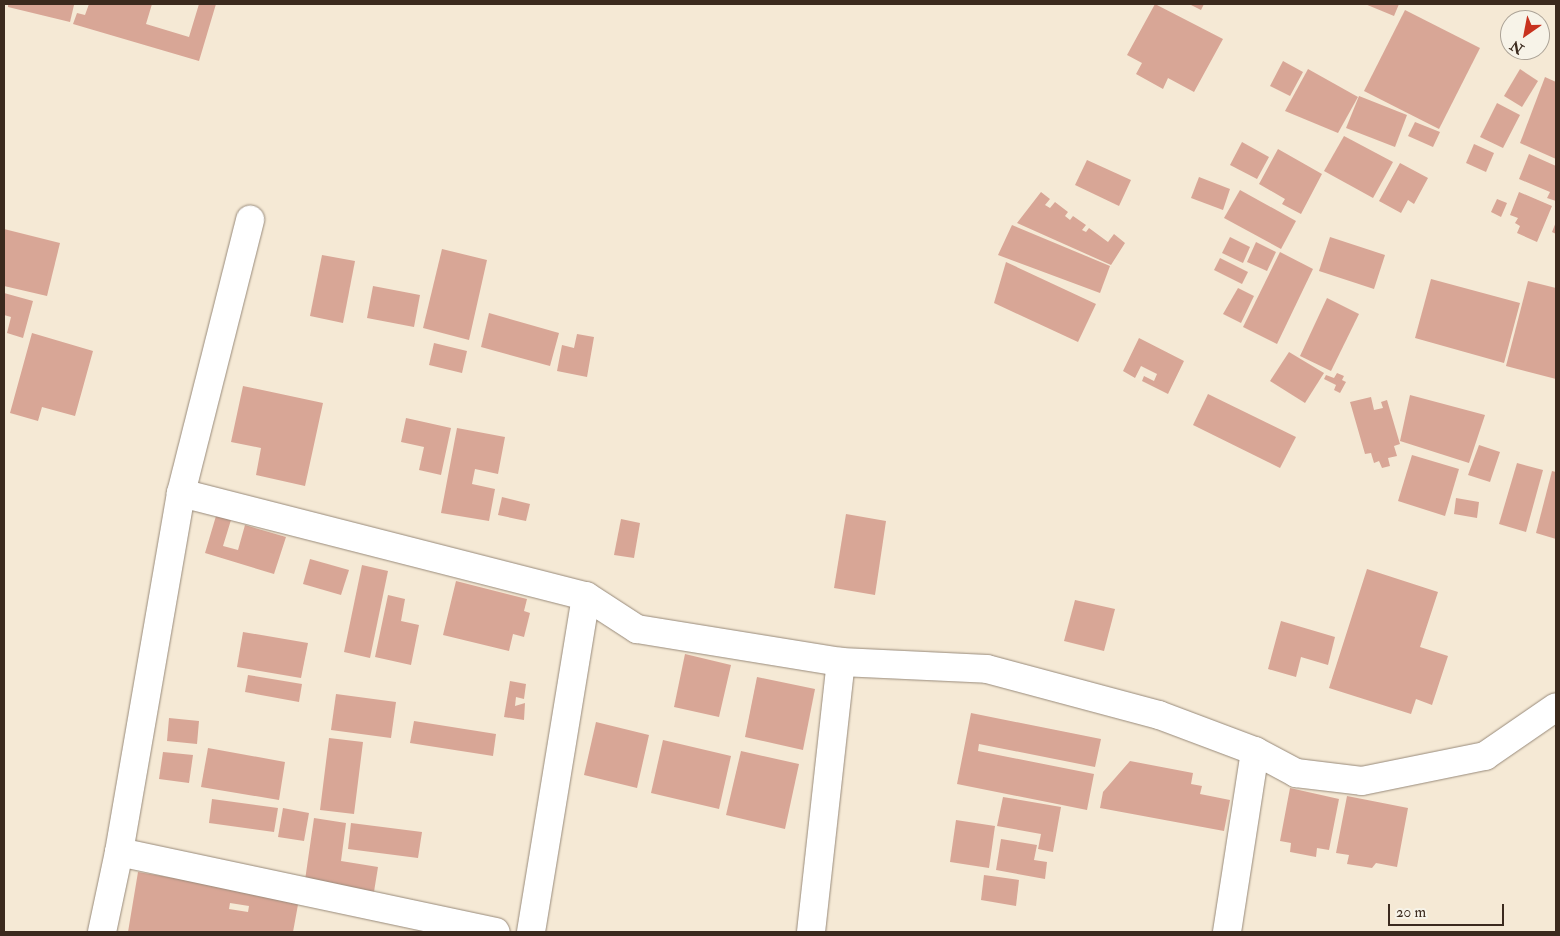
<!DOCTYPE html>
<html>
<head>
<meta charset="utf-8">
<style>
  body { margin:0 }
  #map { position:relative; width:1560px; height:936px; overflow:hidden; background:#f5e9d5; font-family:"IM FELL Double Pica",serif }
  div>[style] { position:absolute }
  .building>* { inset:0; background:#d8a696 }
  .roads { filter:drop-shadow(0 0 1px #988a7a) drop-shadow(0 0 1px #988a7a) }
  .street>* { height:28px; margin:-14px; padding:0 14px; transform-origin:14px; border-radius:14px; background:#fff }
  span { translate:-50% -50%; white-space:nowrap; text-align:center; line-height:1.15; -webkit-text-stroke:4px #f7f3e8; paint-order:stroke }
  .frame { position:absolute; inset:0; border:5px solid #3b2a1e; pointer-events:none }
  .north { position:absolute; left:1500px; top:10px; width:50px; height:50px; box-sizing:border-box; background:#f7f3e8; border:1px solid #aca397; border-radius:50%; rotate:213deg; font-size:14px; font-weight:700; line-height:20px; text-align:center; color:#3b2a1e }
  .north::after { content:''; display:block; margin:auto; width:18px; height:22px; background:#c8321e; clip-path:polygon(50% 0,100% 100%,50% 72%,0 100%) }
  .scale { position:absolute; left:1388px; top:904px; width:116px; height:22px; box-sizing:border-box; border:2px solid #3b2a1e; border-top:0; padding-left:6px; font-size:15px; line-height:18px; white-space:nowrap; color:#3b2a1e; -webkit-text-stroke:4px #f7f3e8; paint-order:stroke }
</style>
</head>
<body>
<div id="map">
  <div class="building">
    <div style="clip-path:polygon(8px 4px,68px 4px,74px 5px,70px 22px,8px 7px)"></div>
    <div style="clip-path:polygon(89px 4px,152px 4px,146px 24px,189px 37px,199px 4px,216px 4px,199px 61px,73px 24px,77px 13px,85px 15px)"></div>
    <div style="clip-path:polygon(1155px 4px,1223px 39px,1194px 92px,1168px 78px,1163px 89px,1136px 74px,1142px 63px,1127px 55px)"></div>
    <div style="clip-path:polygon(1189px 4px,1204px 4px,1201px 10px)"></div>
    <div style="clip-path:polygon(1365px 4px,1399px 4px,1394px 16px)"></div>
    <div style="clip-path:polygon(1405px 10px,1480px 48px,1439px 129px,1364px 91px)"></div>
    <div style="clip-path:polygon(1283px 61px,1303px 72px,1290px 96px,1270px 86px)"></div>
    <div style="clip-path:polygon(1308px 69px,1358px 97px,1338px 133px,1285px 111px)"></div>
    <div style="clip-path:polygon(1520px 69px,1538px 81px,1522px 107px,1504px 96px)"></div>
    <div style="clip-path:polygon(1545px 77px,1556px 82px,1556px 159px,1520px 143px)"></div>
    <div style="clip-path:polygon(1359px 96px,1407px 115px,1395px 147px,1346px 128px)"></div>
    <div style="clip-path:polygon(1497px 103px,1520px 115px,1503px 148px,1480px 137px)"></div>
    <div style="clip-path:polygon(1415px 122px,1440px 132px,1433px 147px,1408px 136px)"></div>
    <div style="clip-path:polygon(1344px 136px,1393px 162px,1373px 198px,1324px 171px)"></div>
    <div style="clip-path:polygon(1242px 142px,1269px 157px,1257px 179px,1230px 165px)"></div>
    <div style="clip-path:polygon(1474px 144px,1494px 153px,1486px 172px,1466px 163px)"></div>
    <div style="clip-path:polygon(1278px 149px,1322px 174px,1301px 214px,1282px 204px,1285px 199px,1259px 184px)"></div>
    <div style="clip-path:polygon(1529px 154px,1556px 166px,1556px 201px,1547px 198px,1550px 192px,1519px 179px)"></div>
    <div style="clip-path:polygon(1087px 160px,1131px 180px,1119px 206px,1075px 185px)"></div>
    <div style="clip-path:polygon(1400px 163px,1428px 178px,1414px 204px,1408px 200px,1401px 213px,1379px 201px)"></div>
    <div style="clip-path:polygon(1199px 177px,1230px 189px,1223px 210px,1191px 198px)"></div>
    <div style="clip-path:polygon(1240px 190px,1296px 221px,1281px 249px,1224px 218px)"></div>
    <div style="clip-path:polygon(1041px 192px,1050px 199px,1045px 205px,1050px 208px,1055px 202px,1068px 212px,1065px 216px,1070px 220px,1073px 216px,1086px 225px,1082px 230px,1086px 232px,1089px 228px,1108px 242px,1114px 234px,1125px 243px,1111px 265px,1017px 223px)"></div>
    <div style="clip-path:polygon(1519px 192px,1552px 206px,1537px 242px,1517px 233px,1520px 226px,1515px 223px,1518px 218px,1510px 215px)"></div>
    <div style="clip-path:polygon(1497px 199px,1507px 203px,1501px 217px,1491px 212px)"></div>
    <div style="clip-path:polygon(1556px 222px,1556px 234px,1552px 232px)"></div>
    <div style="clip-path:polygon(1012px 225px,1110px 266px,1100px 293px,998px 255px)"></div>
    <div style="clip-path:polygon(4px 229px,60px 243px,47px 296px,4px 286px)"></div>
    <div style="clip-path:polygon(1230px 237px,1250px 247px,1243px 263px,1222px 253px)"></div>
    <div style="clip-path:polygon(1330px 237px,1385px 255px,1374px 289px,1319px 271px)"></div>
    <div style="clip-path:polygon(1256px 242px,1276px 252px,1267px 271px,1247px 262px)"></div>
    <div style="clip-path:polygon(442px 249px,487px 260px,469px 340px,423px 328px)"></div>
    <div style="clip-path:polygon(1280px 252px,1313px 269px,1277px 344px,1243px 327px)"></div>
    <div style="clip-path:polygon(322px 255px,355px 261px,343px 323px,310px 316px)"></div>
    <div style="clip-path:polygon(1220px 258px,1248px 272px,1242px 284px,1214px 270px)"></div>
    <div style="clip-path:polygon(1006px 262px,1096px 304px,1078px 342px,994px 303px)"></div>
    <div style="clip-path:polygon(1431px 279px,1520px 303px,1504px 363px,1415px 338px)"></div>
    <div style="clip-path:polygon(1528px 281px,1556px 288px,1556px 379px,1506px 366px)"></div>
    <div style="clip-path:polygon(373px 286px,420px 295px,414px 327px,367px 318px)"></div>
    <div style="clip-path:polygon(1238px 288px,1254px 296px,1241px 323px,1223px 314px)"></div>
    <div style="clip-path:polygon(4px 293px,33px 301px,23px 338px,7px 333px,11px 317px,4px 315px)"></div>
    <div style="clip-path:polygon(1327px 298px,1359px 314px,1331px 371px,1300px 356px)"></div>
    <div style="clip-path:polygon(489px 313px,559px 333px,550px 366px,481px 347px)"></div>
    <div style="clip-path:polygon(32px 333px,93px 351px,75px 416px,42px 407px,38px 421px,10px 413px)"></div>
    <div style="clip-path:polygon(577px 334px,594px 337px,587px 377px,557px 371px,562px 345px,574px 348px)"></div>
    <div style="clip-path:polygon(1139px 338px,1184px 361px,1168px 394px,1142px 381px,1144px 376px,1154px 381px,1157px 374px,1141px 366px,1135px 378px,1123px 371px)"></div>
    <div style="clip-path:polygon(434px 343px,467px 351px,462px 373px,429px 365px)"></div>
    <div style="clip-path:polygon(1289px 352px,1324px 373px,1305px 403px,1270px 381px)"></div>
    <div style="clip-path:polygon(1337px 373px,1344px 376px,1342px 380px,1346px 382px,1340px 393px,1334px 390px,1336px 385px,1324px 379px,1326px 375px,1334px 378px)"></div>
    <div style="clip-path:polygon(243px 386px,323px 403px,305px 486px,256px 475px,261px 448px,231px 442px)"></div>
    <div style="clip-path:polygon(1208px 394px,1296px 437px,1280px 468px,1193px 425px)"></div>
    <div style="clip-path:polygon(1410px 395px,1485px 415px,1469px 463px,1400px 441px)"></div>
    <div style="clip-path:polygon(1371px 397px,1374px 410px,1383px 408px,1381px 402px,1387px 400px,1400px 444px,1394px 446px,1397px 456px,1388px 458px,1390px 466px,1382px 468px,1379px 461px,1374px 463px,1371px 453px,1365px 454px,1350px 402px)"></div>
    <div style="clip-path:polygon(406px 418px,451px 428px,441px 475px,419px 470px,424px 447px,401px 442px)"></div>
    <div style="clip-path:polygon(457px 428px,505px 437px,498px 474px,475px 469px,472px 484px,495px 489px,489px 521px,441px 513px)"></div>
    <div style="clip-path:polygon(1479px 445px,1500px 452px,1490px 482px,1468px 475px)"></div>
    <div style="clip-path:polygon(1412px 455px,1459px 469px,1445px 516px,1398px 501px)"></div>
    <div style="clip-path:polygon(1517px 463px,1543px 470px,1526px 532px,1499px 524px)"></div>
    <div style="clip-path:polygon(1552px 471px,1556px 472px,1556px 539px,1536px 533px)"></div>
    <div style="clip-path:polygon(502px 497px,530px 504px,526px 521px,498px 515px)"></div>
    <div style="clip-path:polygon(1456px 498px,1479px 502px,1477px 518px,1454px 514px)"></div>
    <div style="clip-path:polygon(846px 514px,886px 521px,875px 595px,834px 588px)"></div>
    <div style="clip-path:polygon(216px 516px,231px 520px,223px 546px,238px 550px,245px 525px,286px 537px,274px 574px,205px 553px)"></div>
    <div style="clip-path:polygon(621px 519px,640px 523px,634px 558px,614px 555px)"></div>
    <div style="clip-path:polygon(310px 559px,349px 570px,341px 595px,303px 584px)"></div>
    <div style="clip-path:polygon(362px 565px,388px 571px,370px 658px,344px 652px)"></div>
    <div style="clip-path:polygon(1367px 569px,1438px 592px,1420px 647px,1448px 656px,1432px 705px,1416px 699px,1411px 714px,1329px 688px)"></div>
    <div style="clip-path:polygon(456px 581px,527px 599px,524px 611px,530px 613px,524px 637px,513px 634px,509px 651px,443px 635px)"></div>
    <div style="clip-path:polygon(388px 595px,405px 599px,401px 621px,419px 625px,411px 665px,375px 657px)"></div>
    <div style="clip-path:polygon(1075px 600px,1115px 609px,1104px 651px,1064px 641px)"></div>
    <div style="clip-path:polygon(1281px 621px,1335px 637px,1328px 665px,1301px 657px,1296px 677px,1268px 669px)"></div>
    <div style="clip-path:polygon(243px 632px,308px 643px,301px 678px,237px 667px)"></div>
    <div style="clip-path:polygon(685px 654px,731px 665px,719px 717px,674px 707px)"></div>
    <div style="clip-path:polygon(248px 675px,302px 684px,299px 702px,245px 692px)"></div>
    <div style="clip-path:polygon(757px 677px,815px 689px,803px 750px,745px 737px)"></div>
    <div style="clip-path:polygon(510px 681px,526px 684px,524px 699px,516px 697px,515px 706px,525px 703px,524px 720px,504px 717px)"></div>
    <div style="clip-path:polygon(336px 694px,396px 702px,391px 738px,331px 730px)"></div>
    <div style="clip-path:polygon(971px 713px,1101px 739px,1095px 767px,979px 744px,978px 751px,1094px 774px,1087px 810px,957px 784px)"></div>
    <div style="clip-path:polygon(169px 718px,199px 721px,197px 744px,167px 741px)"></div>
    <div style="clip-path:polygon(414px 721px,496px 734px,493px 756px,410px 743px)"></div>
    <div style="clip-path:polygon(596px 722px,649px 735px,637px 788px,584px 775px)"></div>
    <div style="clip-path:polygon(329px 738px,363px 742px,354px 814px,320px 810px)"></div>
    <div style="clip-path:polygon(663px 740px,731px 756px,719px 809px,651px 793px)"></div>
    <div style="clip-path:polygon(208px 748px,285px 762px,279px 800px,201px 787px)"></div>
    <div style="clip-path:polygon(741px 751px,799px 764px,785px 829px,726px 815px)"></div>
    <div style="clip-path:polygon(163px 752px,193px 755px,189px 783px,159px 779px)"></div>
    <div style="clip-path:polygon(1130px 761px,1193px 773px,1191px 784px,1202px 786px,1200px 794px,1230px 800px,1224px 831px,1100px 808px,1103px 792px)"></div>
    <div style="clip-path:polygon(1290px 788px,1339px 799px,1329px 850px,1317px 848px,1316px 857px,1290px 852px,1291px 843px,1280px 841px)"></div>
    <div style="clip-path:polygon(1347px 796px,1408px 808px,1397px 867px,1376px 863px,1372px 868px,1347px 864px,1349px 855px,1336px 853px)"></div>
    <div style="clip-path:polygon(1003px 797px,1061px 807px,1053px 852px,1038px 849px,1041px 834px,997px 826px)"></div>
    <div style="clip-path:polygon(212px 799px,278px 808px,274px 832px,209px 823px)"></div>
    <div style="clip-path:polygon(283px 808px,309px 813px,304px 841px,278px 837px)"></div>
    <div style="clip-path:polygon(314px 818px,346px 823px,341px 861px,378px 867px,373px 898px,304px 887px)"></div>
    <div style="clip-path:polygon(956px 820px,995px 826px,989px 868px,950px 862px)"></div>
    <div style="clip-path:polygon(351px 823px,422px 832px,418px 858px,348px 849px)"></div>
    <div style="clip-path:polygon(1001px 839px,1037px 845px,1034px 860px,1047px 862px,1045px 879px,996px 870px)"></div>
    <div style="clip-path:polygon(evenodd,138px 872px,299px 899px,293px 932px,128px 932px,138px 872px,230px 903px,249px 906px,248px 912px,229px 909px,230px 903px)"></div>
    <div style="clip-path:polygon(984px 875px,1019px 880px,1016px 906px,981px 900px)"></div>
  </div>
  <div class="roads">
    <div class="street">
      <div style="left:181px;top:493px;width:418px;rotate:14.3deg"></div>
      <div style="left:586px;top:596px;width:61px;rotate:32.9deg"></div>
      <div style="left:637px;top:629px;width:207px;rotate:9.2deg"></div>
      <div style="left:841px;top:662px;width:146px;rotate:2.7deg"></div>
      <div style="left:987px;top:669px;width:178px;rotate:15deg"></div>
      <div style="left:1159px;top:715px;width:103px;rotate:20.6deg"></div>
      <div style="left:1255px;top:751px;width:47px;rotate:28.2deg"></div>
      <div style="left:1296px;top:773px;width:66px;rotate:6.9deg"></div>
      <div style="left:1362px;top:781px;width:126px;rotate:-11.5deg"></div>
      <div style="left:1485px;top:756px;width:86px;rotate:-34.6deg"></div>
      <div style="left:119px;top:852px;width:385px;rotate:12deg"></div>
      <div style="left:102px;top:932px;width:82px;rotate:-78deg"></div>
      <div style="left:119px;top:852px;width:364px;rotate:-80.2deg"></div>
      <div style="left:181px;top:493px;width:282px;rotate:-75.8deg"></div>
      <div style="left:531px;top:932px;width:340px;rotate:-80.7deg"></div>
      <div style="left:811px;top:932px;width:272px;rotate:-83.7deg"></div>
      <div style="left:1227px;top:932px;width:183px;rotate:-81.2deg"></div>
    </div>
  </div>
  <div class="frame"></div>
  <div class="north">N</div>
  <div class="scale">20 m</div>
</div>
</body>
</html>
